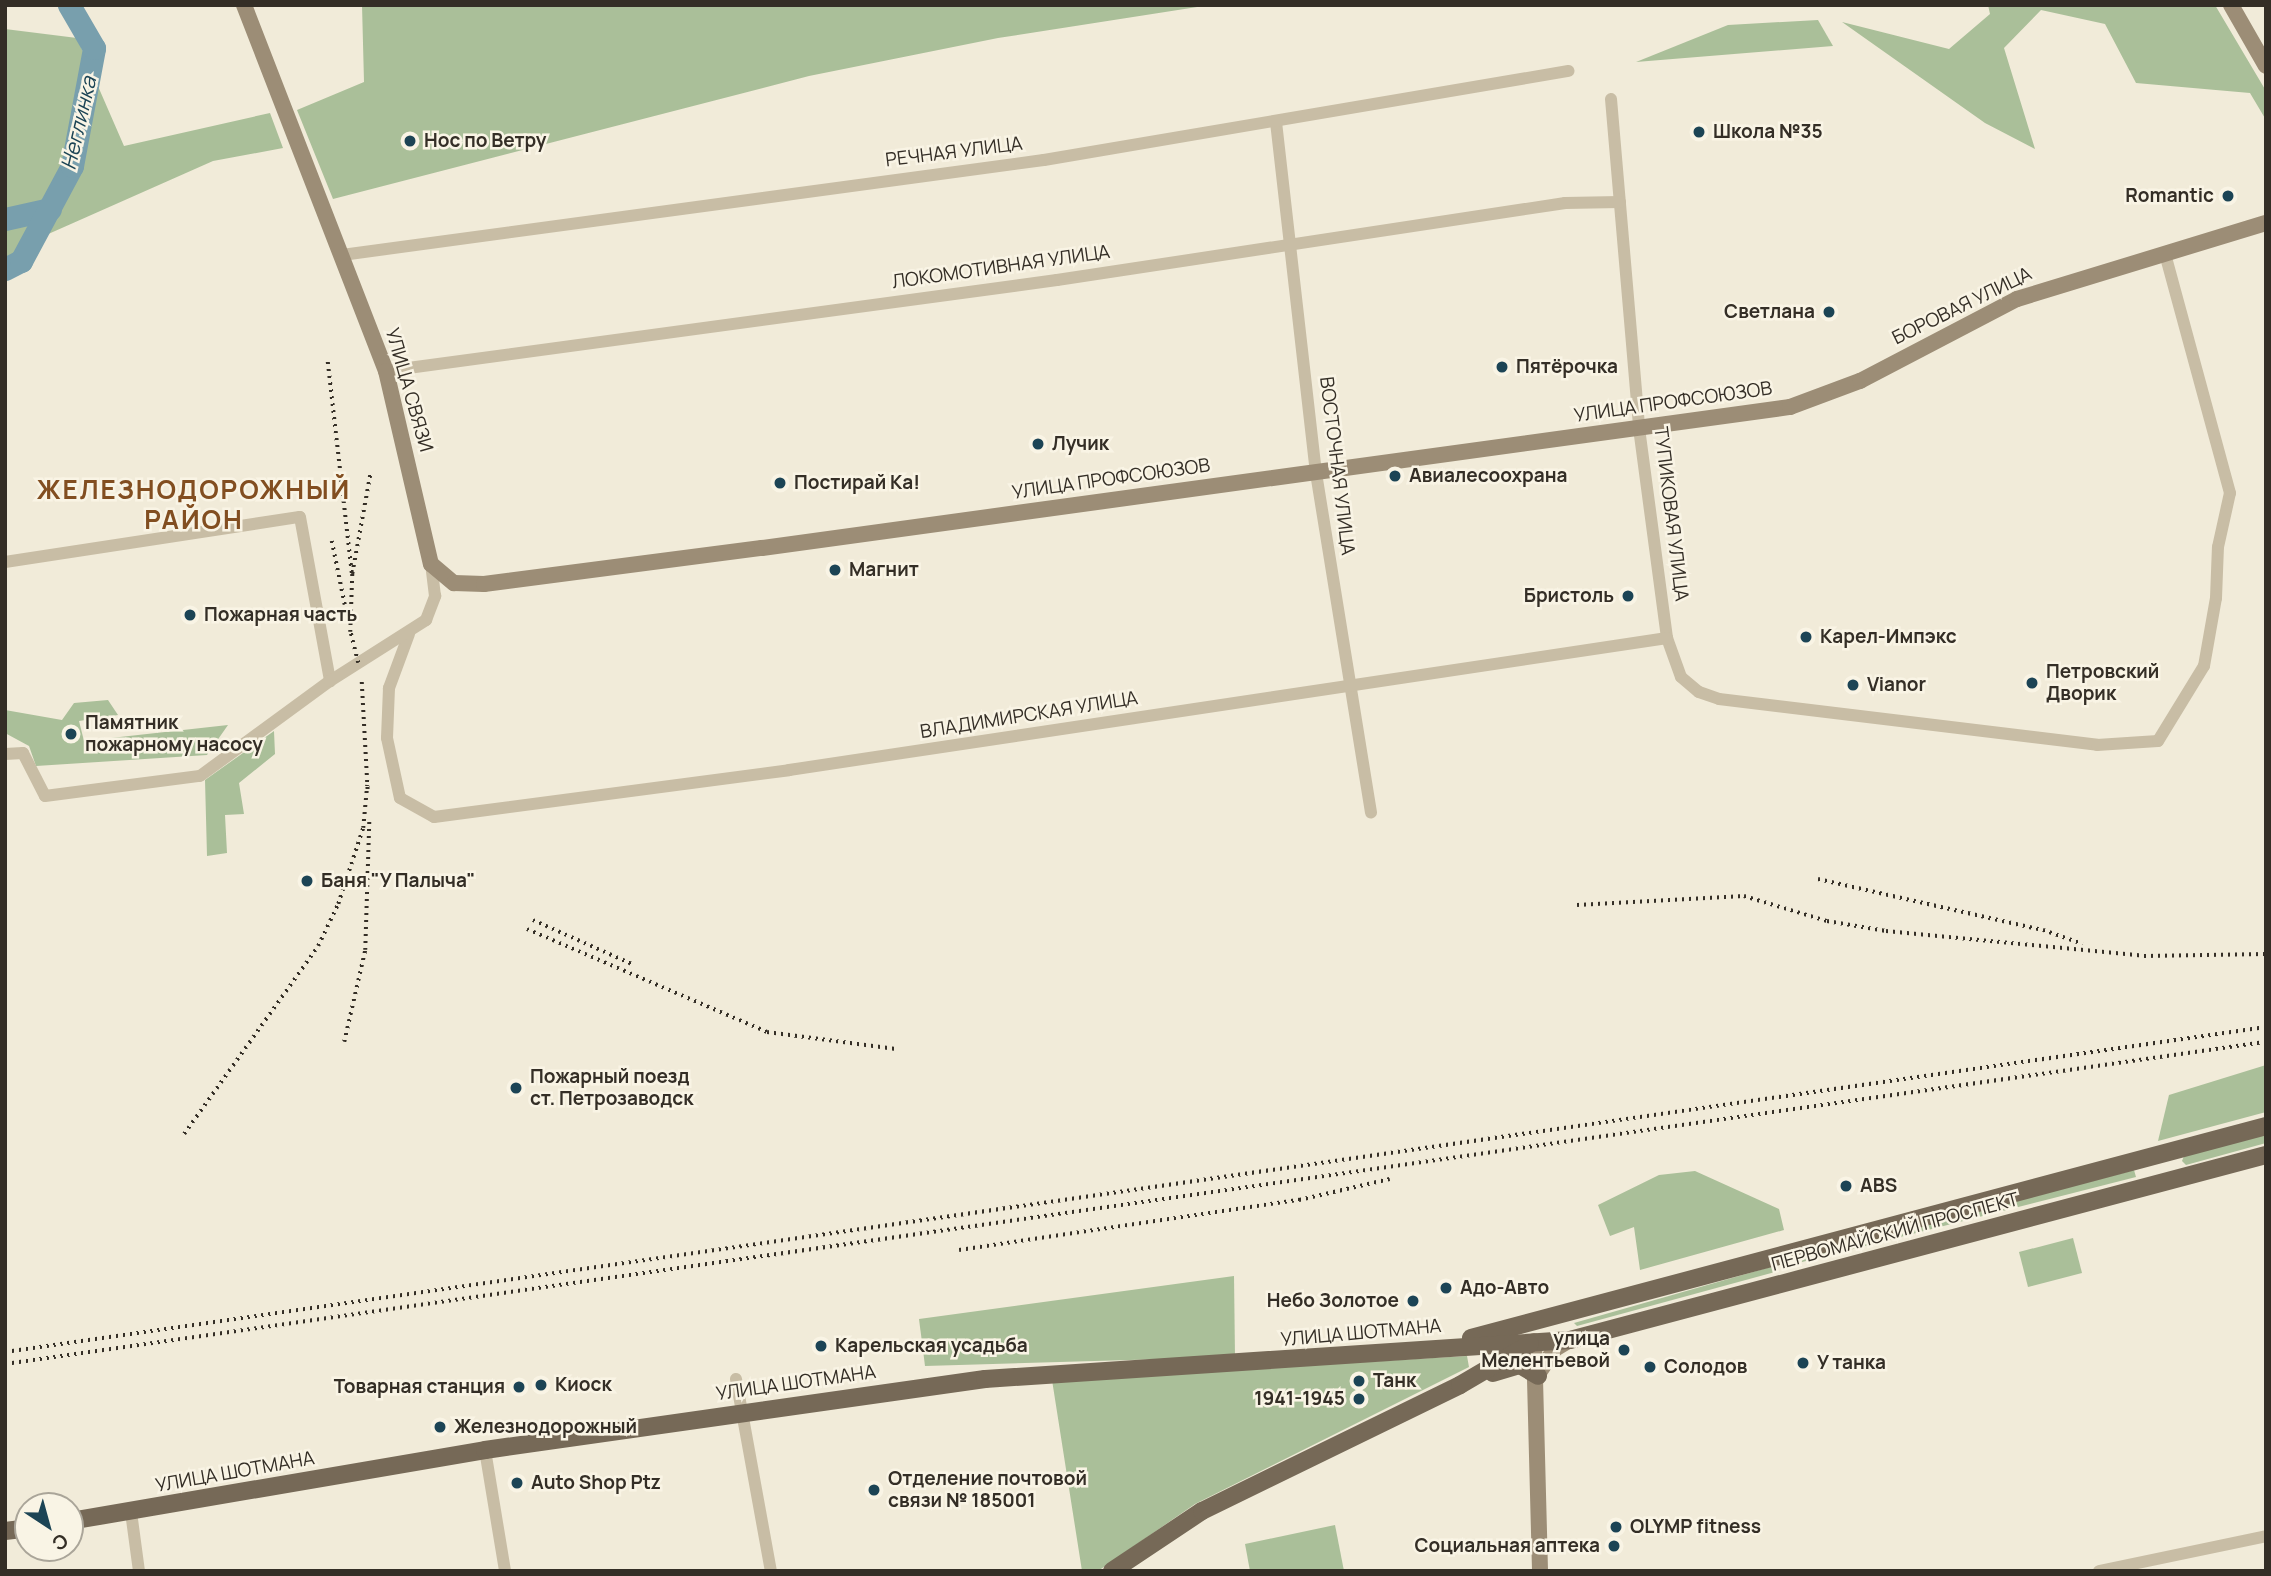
<!DOCTYPE html>
<html>
<head>
<meta charset="utf-8">
<style>
  body { margin:0 }
  #map { position:relative; width:2271px; height:1576px; overflow:hidden; background:#f1ebd9; font-family:Manrope,sans-serif }
  div>[style] { position:absolute }
  .green>* { inset:0; background:#aabf99 }
  .river>* { height:23px; margin:-11.5px; padding:0 11.5px; transform-origin:11.5px; border-radius:11.5px; background:#789fad }
  .street>* { height:12px; margin:-6px; padding:0 6px; transform-origin:6px; border-radius:6px; background:#c8bda5 }
  .secondary>* { height:16px; margin:-8px; padding:0 8px; transform-origin:8px; border-radius:8px; background:#9c8d76 }
  .primary>* { height:18px; margin:-9px; padding:0 9px; transform-origin:9px; border-radius:9px; background:#766957 }
  .rail>* { height:3.5px; margin-top:-1.75px; transform-origin:0; background:repeating-linear-gradient(90deg,#342e26 0 2px,transparent 0 7px) }
  .dots>* { width:19px; height:19px; translate:-50% -50%; box-sizing:border-box; border:4px solid #f9f4e5; border-radius:50% }
  span { translate:-50% -50%; white-space:nowrap; text-align:center; line-height:1.15; -webkit-text-stroke:5px #f9f4e5; paint-order:stroke }
  .poi-label { font-size:19px; color:#342e26; font-weight:700 }
  .left { translate:0 -50%; text-align:left }
  .right { translate:-100% -50%; text-align:right }
  .street-label { font-size:19px; color:#342e26 }
  .water-label { font-size:21px; color:#1c4455; font-style:italic }
  .district-label { font-size:26px; color:#824e20; font-weight:700; letter-spacing:2px }
  .frame { position:absolute; inset:0; border:7px solid #342e26; pointer-events:none }
  .north { position:absolute; left:14px; top:1492px; width:70px; height:70px; box-sizing:border-box; background:#f9f4e5; border:2px solid #aaa599; border-radius:50%; rotate:144deg; font-size:19px; font-weight:700; line-height:28px; text-align:center; color:#342e26 }
  .north::after { content:''; display:block; margin:auto; width:24px; height:32px; background:#1c4455; clip-path:polygon(50% 0,100% 100%,50% 72%,0 100%) }
</style>
</head>
<body>
<div id="map">
  <div class="green">
    <div style="clip-path:polygon(362px 5px,1210px 5px,998px 38px,809px 76px,333px 199px,297px 110px,364px 82px)"></div>
    <div style="clip-path:polygon(1988px 5px,2215px 5px,2266px 91px,2266px 120px,2250px 93px,2136px 83px,2105px 24px,2041px 10px,2004px 48px,2035px 149px,1985px 123px,1842px 22px,1949px 49px,1990px 14px)"></div>
    <div style="clip-path:polygon(1818px 20px,1833px 46px,1636px 62px,1728px 25px)"></div>
    <div style="clip-path:polygon(5px 29px,77px 38px,124px 146px,270px 113px,283px 148px,213px 161px,19px 247px,5px 263px)"></div>
    <div style="clip-path:polygon(108px 700px,118px 715px,79px 721px,84px 741px,228px 725px,207px 755px,36px 766px,29px 746px,5px 733px,5px 710px,62px 720px,74px 703px)"></div>
    <div style="clip-path:polygon(274px 731px,275px 754px,239px 783px,244px 814px,225px 815px,227px 853px,207px 856px,205px 780px)"></div>
    <div style="clip-path:polygon(2266px 1065px,2266px 1112px,2158px 1141px,2169px 1095px)"></div>
    <div style="clip-path:polygon(2266px 1133px,2266px 1143px,2186px 1165px,2182px 1161px,2184px 1156px)"></div>
    <div style="clip-path:polygon(2134px 1170px,2136px 1177px,1802px 1262px,1802px 1257px)"></div>
    <div style="clip-path:polygon(1695px 1171px,1779px 1209px,1784px 1230px,1640px 1270px,1634px 1227px,1610px 1236px,1598px 1205px,1659px 1175px)"></div>
    <div style="clip-path:polygon(2073px 1238px,2082px 1273px,2028px 1287px,2019px 1252px)"></div>
    <div style="clip-path:polygon(1774px 1266px,1775px 1272px,1577px 1326px,1574px 1323px)"></div>
    <div style="clip-path:polygon(1234px 1276px,1235px 1357px,925px 1366px,919px 1319px)"></div>
    <div style="clip-path:polygon(1467px 1356px,1469px 1367px,1195px 1504px,1098px 1571px,1082px 1571px,1052px 1380px)"></div>
    <div style="clip-path:polygon(1335px 1525px,1344px 1571px,1250px 1571px,1245px 1544px)"></div>
  </div>
  <div class="river">
    <div style="left:5px;top:219px;width:46px;rotate:-12.5deg"></div>
    <div style="left:5px;top:269px;width:18px;rotate:-27deg"></div>
    <div style="left:21px;top:261px;width:108px;rotate:-61.8deg"></div>
    <div style="left:72px;top:166px;width:120px;rotate:-79.4deg"></div>
    <div style="left:94px;top:48px;width:50px;rotate:-120.2deg"></div>
  </div>
  <div class="street">
    <div style="left:1611px;top:99px;width:330px;rotate:85.1deg"></div>
    <div style="left:1639px;top:428px;width:212px;rotate:82.4deg"></div>
    <div style="left:1667px;top:638px;width:41px;rotate:70.3deg"></div>
    <div style="left:1681px;top:677px;width:23px;rotate:40deg"></div>
    <div style="left:1699px;top:692px;width:21px;rotate:19deg"></div>
    <div style="left:1719px;top:699px;width:381px;rotate:6.9deg"></div>
    <div style="left:2097px;top:745px;width:61px;rotate:-3.8deg"></div>
    <div style="left:2158px;top:741px;width:88px;rotate:-58.5deg"></div>
    <div style="left:2204px;top:666px;width:69px;rotate:-80deg"></div>
    <div style="left:2216px;top:598px;width:51px;rotate:-87.8deg"></div>
    <div style="left:2218px;top:547px;width:55px;rotate:-77.5deg"></div>
    <div style="left:2230px;top:493px;width:249px;rotate:-105.2deg"></div>
    <div style="left:1276px;top:122px;width:353px;rotate:83.5deg"></div>
    <div style="left:1316px;top:473px;width:344px;rotate:80.8deg"></div>
    <div style="left:342px;top:255px;width:708px;rotate:-7.71deg"></div>
    <div style="left:1044px;top:160px;width:532px;rotate:-9.64deg"></div>
    <div style="left:386px;top:371px;width:677px;rotate:-7.72deg"></div>
    <div style="left:1057px;top:280px;width:514px;rotate:-8.62deg"></div>
    <div style="left:1565px;top:203px;width:55px;rotate:-1deg"></div>
    <div style="left:5px;top:562px;width:298px;rotate:-8.7deg"></div>
    <div style="left:300px;top:517px;width:167px;rotate:79.6deg"></div>
    <div style="left:409px;top:634px;width:58px;rotate:110.3deg"></div>
    <div style="left:389px;top:688px;width:50px;rotate:92.3deg"></div>
    <div style="left:387px;top:738px;width:61px;rotate:77.8deg"></div>
    <div style="left:400px;top:798px;width:39px;rotate:29deg"></div>
    <div style="left:434px;top:817px;width:358px;rotate:-7.5deg"></div>
    <div style="left:789px;top:770px;width:888px;rotate:-8.55deg"></div>
    <div style="left:5px;top:754px;width:18px;rotate:-3deg"></div>
    <div style="left:23px;top:753px;width:48px;rotate:62.9deg"></div>
    <div style="left:45px;top:796px;width:156px;rotate:-7.4deg"></div>
    <div style="left:200px;top:776px;width:161px;rotate:-36.2deg"></div>
    <div style="left:330px;top:681px;width:114px;rotate:-32.4deg"></div>
    <div style="left:426px;top:620px;width:26px;rotate:-69deg"></div>
    <div style="left:435px;top:596px;width:32px;rotate:-97deg"></div>
    <div style="left:736px;top:1379px;width:195px;rotate:79.7deg"></div>
    <div style="left:485px;top:1450px;width:123px;rotate:80.6deg"></div>
    <div style="left:131px;top:1512px;width:60px;rotate:82.3deg"></div>
    <div style="left:2099px;top:1571px;width:171px;rotate:-11.8deg"></div>
  </div>
  <div class="secondary">
    <div style="left:244px;top:5px;width:393px;rotate:68.8deg"></div>
    <div style="left:386px;top:371px;width:198px;rotate:76.9deg"></div>
    <div style="left:431px;top:564px;width:30px;rotate:40deg"></div>
    <div style="left:454px;top:583px;width:30px;rotate:2deg"></div>
    <div style="left:484px;top:584px;width:280px;rotate:-7.4deg"></div>
    <div style="left:762px;top:548px;width:1038px;rotate:-7.81deg"></div>
    <div style="left:1790px;top:407px;width:75px;rotate:-20.4deg"></div>
    <div style="left:1860px;top:381px;width:177px;rotate:-27.6deg"></div>
    <div style="left:2017px;top:299px;width:260px;rotate:-17deg"></div>
    <div style="left:2231px;top:5px;width:70px;rotate:60.2deg"></div>
    <div style="left:1534px;top:1341px;width:230px;rotate:88.5deg"></div>
    <div style="left:1538px;top:1374px;width:30px;rotate:-56deg"></div>
    <div style="left:1555px;top:1349px;width:17px;rotate:-31deg"></div>
  </div>
  <div class="primary">
    <div style="left:1471px;top:1338px;width:823px;rotate:-14.93deg"></div>
    <div style="left:1493px;top:1373px;width:28px;rotate:-17deg"></div>
    <div style="left:1520px;top:1365px;width:21px;rotate:31deg"></div>
    <div style="left:70px;top:1521px;width:421px;rotate:-9.7deg"></div>
    <div style="left:485px;top:1450px;width:505px;rotate:-8.08deg"></div>
    <div style="left:985px;top:1379px;width:586px;rotate:-3.81deg"></div>
    <div style="left:1570px;top:1340px;width:720px;rotate:-14.89deg"></div>
    <div style="left:5px;top:1531px;width:23px;rotate:-7deg"></div>
    <div style="left:1112px;top:1571px;width:108px;rotate:-33.7deg"></div>
    <div style="left:1202px;top:1511px;width:287px;rotate:-26deg"></div>
    <div style="left:1460px;top:1385px;width:81px;rotate:-30.4deg"></div>
  </div>
  <div class="rail">
    <div style="left:328px;top:362px;width:213px;rotate:83.5deg"></div>
    <div style="left:332px;top:541px;width:65px;rotate:78.5deg"></div>
    <div style="left:358px;top:663px;width:32px;rotate:-104deg"></div>
    <div style="left:350px;top:632px;width:58px;rotate:-88deg"></div>
    <div style="left:352px;top:574px;width:101px;rotate:-79.7deg"></div>
    <div style="left:362px;top:682px;width:111px;rotate:86.9deg"></div>
    <div style="left:1818px;top:879px;width:231px;rotate:12.8deg"></div>
    <div style="left:2043px;top:930px;width:42px;rotate:19.3deg"></div>
    <div style="left:1577px;top:905px;width:167px;rotate:-3.1deg"></div>
    <div style="left:1744px;top:896px;width:87px;rotate:16.8deg"></div>
    <div style="left:1827px;top:921px;width:60px;rotate:9.6deg"></div>
    <div style="left:1886px;top:931px;width:259px;rotate:5.5deg"></div>
    <div style="left:2144px;top:956px;width:122px;rotate:-0.9deg"></div>
    <div style="left:533px;top:920px;width:108px;rotate:24deg"></div>
    <div style="left:527px;top:929px;width:261px;rotate:23.2deg"></div>
    <div style="left:767px;top:1032px;width:130px;rotate:7.5deg"></div>
    <div style="left:344px;top:1042px;width:94px;rotate:-77.1deg"></div>
    <div style="left:365px;top:950px;width:129px;rotate:-88.2deg"></div>
    <div style="left:184px;top:1134px;width:231px;rotate:-54.5deg"></div>
    <div style="left:318px;top:946px;width:47px;rotate:-64.5deg"></div>
    <div style="left:338px;top:904px;width:80px;rotate:-71.8deg"></div>
    <div style="left:363px;top:828px;width:43px;rotate:-84.7deg"></div>
    <div style="left:959px;top:1250px;width:344px;rotate:-8.4deg"></div>
    <div style="left:1299px;top:1200px;width:93px;rotate:-13deg"></div>
    <div style="left:5px;top:1352px;width:2284px;rotate:-8.18deg"></div>
    <div style="left:5px;top:1364px;width:2284px;rotate:-8.11deg"></div>
  </div>
  <div class="dots">
    <div style="left:1699px;top:132px;background:#1c4455"></div>
    <div style="left:410px;top:141px;background:#1c4455"></div>
    <div style="left:2228px;top:196px;background:#1c4455"></div>
    <div style="left:1829px;top:312px;background:#1c4455"></div>
    <div style="left:1502px;top:367px;background:#1c4455"></div>
    <div style="left:1038px;top:444px;background:#1c4455"></div>
    <div style="left:1395px;top:476px;background:#1c4455"></div>
    <div style="left:780px;top:483px;background:#1c4455"></div>
    <div style="left:835px;top:570px;background:#1c4455"></div>
    <div style="left:1628px;top:596px;background:#1c4455"></div>
    <div style="left:190px;top:615px;background:#1c4455"></div>
    <div style="left:1806px;top:637px;background:#1c4455"></div>
    <div style="left:2032px;top:683px;background:#1c4455"></div>
    <div style="left:1853px;top:685px;background:#1c4455"></div>
    <div style="left:71px;top:734px;background:#1c4455"></div>
    <div style="left:307px;top:881px;background:#1c4455"></div>
    <div style="left:516px;top:1088px;background:#1c4455"></div>
    <div style="left:1846px;top:1186px;background:#1c4455"></div>
    <div style="left:1446px;top:1288px;background:#1c4455"></div>
    <div style="left:1413px;top:1301px;background:#1c4455"></div>
    <div style="left:821px;top:1346px;background:#1c4455"></div>
    <div style="left:1624px;top:1350px;background:#1c4455"></div>
    <div style="left:1803px;top:1363px;background:#1c4455"></div>
    <div style="left:1650px;top:1367px;background:#1c4455"></div>
    <div style="left:1359px;top:1381px;background:#1c4455"></div>
    <div style="left:541px;top:1385px;background:#1c4455"></div>
    <div style="left:519px;top:1387px;background:#1c4455"></div>
    <div style="left:1359px;top:1399px;background:#1c4455"></div>
    <div style="left:440px;top:1427px;background:#1c4455"></div>
    <div style="left:517px;top:1483px;background:#1c4455"></div>
    <div style="left:874px;top:1490px;background:#1c4455"></div>
    <div style="left:1616px;top:1527px;background:#1c4455"></div>
    <div style="left:1614px;top:1546px;background:#1c4455"></div>
  </div>
  <div class="poi-label">
    <span class="left" style="left:1713px;top:132px">Школа №35</span>
    <span class="left" style="left:424px;top:141px">Нос по Ветру</span>
    <span class="right" style="left:2214px;top:196px">Romantic</span>
    <span class="right" style="left:1815px;top:312px">Светлана</span>
    <span class="left" style="left:1516px;top:367px">Пятёрочка</span>
    <span class="left" style="left:1052px;top:444px">Лучик</span>
    <span class="left" style="left:1409px;top:476px">Авиалесоохрана</span>
    <span class="left" style="left:794px;top:483px">Постирай Ка!</span>
    <span class="left" style="left:849px;top:570px">Магнит</span>
    <span class="right" style="left:1614px;top:596px">Бристоль</span>
    <span class="left" style="left:204px;top:615px">Пожарная часть</span>
    <span class="left" style="left:1820px;top:637px">Карел-Импэкс</span>
    <span class="left" style="left:2046px;top:683px">Петровский<br>Дворик</span>
    <span class="left" style="left:1867px;top:685px">Vianor</span>
    <span class="left" style="left:85px;top:734px">Памятник<br>пожарному насосу</span>
    <span class="left" style="left:321px;top:881px">Баня "У Палыча"</span>
    <span class="left" style="left:530px;top:1088px">Пожарный поезд<br>ст. Петрозаводск</span>
    <span class="left" style="left:1860px;top:1186px">ABS</span>
    <span class="left" style="left:1460px;top:1288px">Адо-Авто</span>
    <span class="right" style="left:1399px;top:1301px">Небо Золотое</span>
    <span class="right" style="left:1610px;top:1350px">улица<br>Мелентьевой</span>
    <span class="left" style="left:835px;top:1346px">Карельская усадьба</span>
    <span class="left" style="left:1817px;top:1363px">У танка</span>
    <span class="left" style="left:1664px;top:1367px">Солодов</span>
    <span class="left" style="left:1373px;top:1381px">Танк</span>
    <span class="left" style="left:555px;top:1385px">Киоск</span>
    <span class="right" style="left:505px;top:1387px">Товарная станция</span>
    <span class="right" style="left:1345px;top:1399px">1941-1945</span>
    <span class="left" style="left:454px;top:1427px">Железнодорожный</span>
    <span class="left" style="left:888px;top:1490px">Отделение почтовой<br>связи № 185001</span>
    <span class="left" style="left:531px;top:1483px">Auto Shop Ptz</span>
    <span class="left" style="left:1630px;top:1527px">OLYMP fitness</span>
    <span class="right" style="left:1600px;top:1546px">Социальная аптека</span>
  </div>
  <div class="street-label">
    <span style="left:954px;top:152px;rotate:-7deg">РЕЧНАЯ УЛИЦА</span>
    <span style="left:1001px;top:267px;rotate:-8deg">ЛОКОМОТИВНАЯ УЛИЦА</span>
    <span style="left:1962px;top:306px;rotate:-26deg">БОРОВАЯ УЛИЦА</span>
    <span style="left:409px;top:390px;rotate:74deg">УЛИЦА СВЯЗИ</span>
    <span style="left:1673px;top:402px;rotate:-8deg">УЛИЦА ПРОФСОЮЗОВ</span>
    <span style="left:1337px;top:466px;rotate:83deg">ВОСТОЧНАЯ УЛИЦА</span>
    <span style="left:1111px;top:479px;rotate:-8deg">УЛИЦА ПРОФСОЮЗОВ</span>
    <span style="left:1671px;top:514px;rotate:83deg">ТУПИКОВАЯ УЛИЦА</span>
    <span style="left:1029px;top:715px;rotate:-9deg">ВЛАДИМИРСКАЯ УЛИЦА</span>
    <span style="left:1895px;top:1232px;rotate:-15deg">ПЕРВОМАЙСКИЙ ПРОСПЕКТ</span>
    <span style="left:1361px;top:1333px;rotate:-5deg">УЛИЦА ШОТМАНА</span>
    <span style="left:796px;top:1383px;rotate:-8deg">УЛИЦА ШОТМАНА</span>
    <span style="left:235px;top:1472px;rotate:-10deg">УЛИЦА ШОТМАНА</span>
  </div>
  <div class="water-label">
    <span style="left:78px;top:123px;rotate:-77deg">Неглинка</span>
  </div>
  <div class="district-label">
    <span style="left:194px;top:505px">ЖЕЛЕЗНОДОРОЖНЫЙ<br>РАЙОН</span>
  </div>
  <div class="frame"></div>
  <div class="north">С</div>
</div>
</body>
</html>
